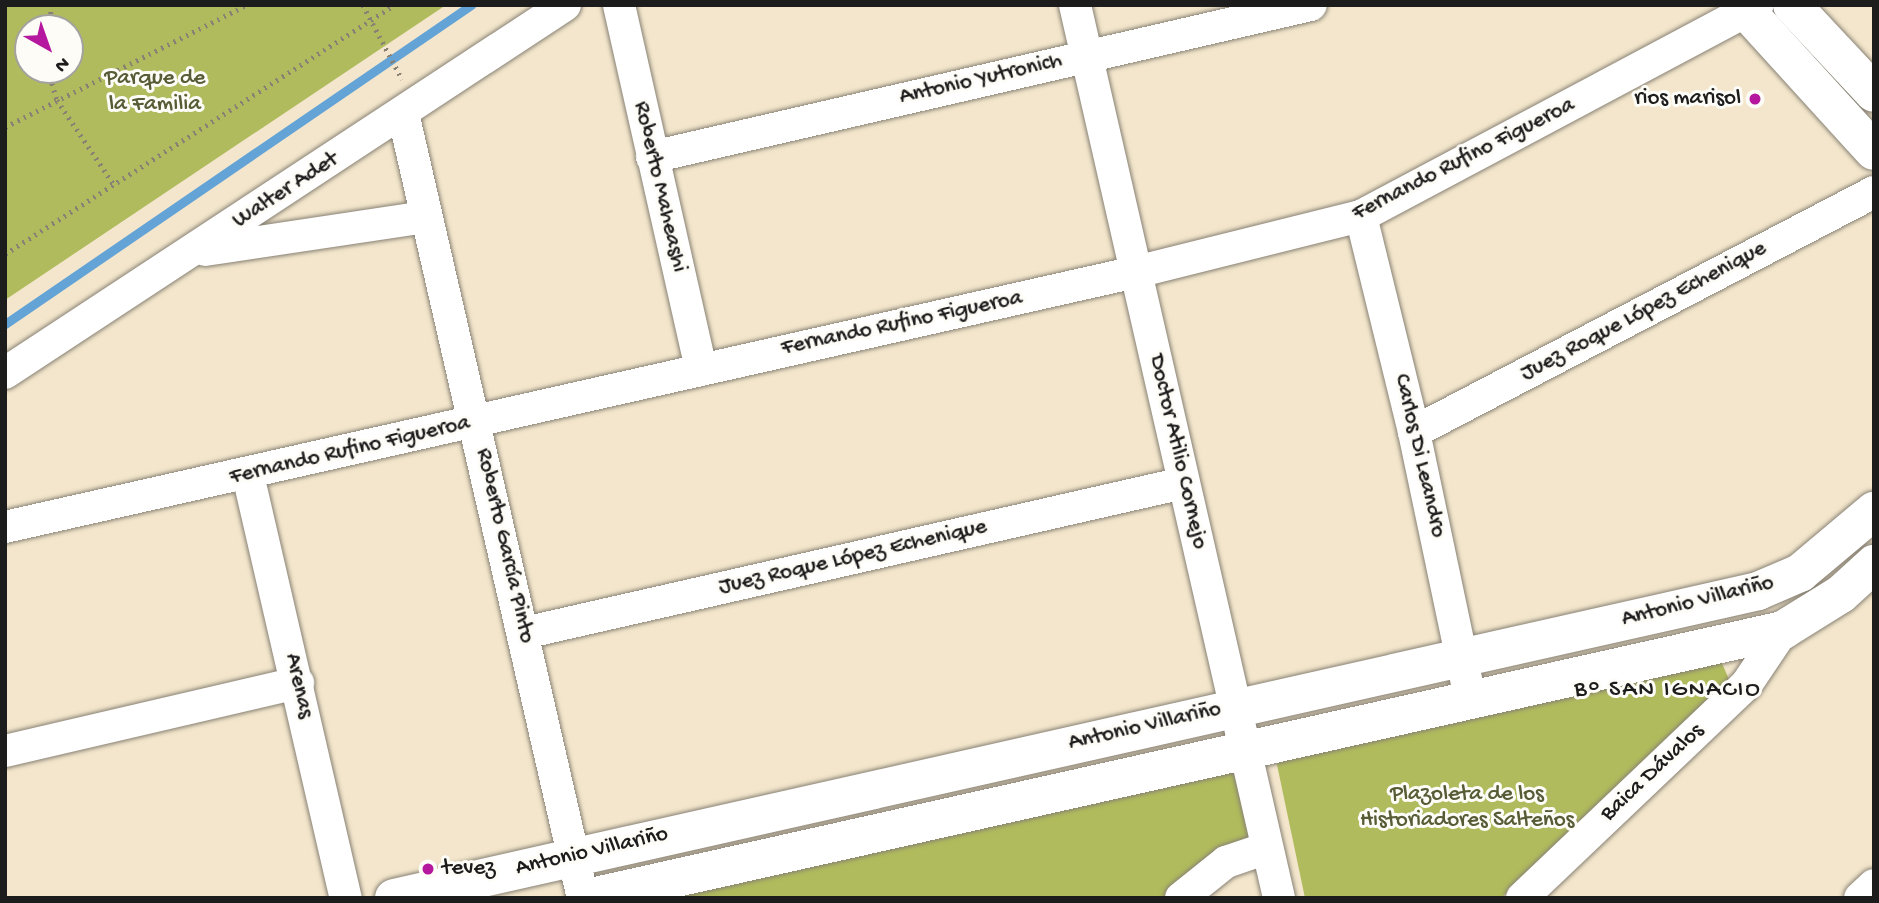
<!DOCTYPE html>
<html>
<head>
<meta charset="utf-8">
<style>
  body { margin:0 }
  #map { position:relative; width:1879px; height:903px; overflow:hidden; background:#f3e6cc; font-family:"Gochi Hand",sans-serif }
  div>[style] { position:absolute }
  .green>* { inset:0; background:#b0bb5d }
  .stream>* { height:9px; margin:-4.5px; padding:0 4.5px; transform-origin:4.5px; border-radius:4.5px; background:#63a3d6 }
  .path>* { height:4.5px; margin-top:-2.25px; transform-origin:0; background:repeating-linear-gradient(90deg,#888174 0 2px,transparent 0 7px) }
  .roads { filter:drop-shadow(0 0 2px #888174) drop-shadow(0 0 2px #888174) }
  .minor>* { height:32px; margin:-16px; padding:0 16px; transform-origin:16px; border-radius:16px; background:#fff }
  .tertiary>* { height:38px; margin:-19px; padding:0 19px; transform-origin:19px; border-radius:19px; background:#fff }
  .dots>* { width:19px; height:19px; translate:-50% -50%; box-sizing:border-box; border:4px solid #fdfcf7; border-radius:50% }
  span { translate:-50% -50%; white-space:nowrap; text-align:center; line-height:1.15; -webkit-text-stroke:6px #fdfcf7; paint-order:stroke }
  .park-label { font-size:23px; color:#575c36 }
  .street-label { font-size:23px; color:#1c1c1c }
  .poi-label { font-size:23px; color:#1c1c1c }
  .right { translate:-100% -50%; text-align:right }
  .left { translate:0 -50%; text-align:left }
  .neighbourhood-label { font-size:24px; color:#1c1c1c; letter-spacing:2px }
  .frame { position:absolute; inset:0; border:7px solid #1c1c1c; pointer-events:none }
  .north { position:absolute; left:14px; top:14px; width:70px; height:70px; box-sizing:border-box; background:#fdfcf7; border:2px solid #a3a29f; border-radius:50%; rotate:140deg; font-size:19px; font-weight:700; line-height:28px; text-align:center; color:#1c1c1c }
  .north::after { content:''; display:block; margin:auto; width:24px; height:32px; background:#b5179e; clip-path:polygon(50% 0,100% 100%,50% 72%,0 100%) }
</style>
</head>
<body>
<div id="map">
  <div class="green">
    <div style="clip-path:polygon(evenodd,5px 5px,446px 5px,5px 300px,5px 5px,28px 28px,70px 28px,70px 70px,28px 70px,28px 28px)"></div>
    <div style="clip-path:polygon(1721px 661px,1731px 684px,1501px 898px,1305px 898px,1276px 760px)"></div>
    <div style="clip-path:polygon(1243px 749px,1267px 848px,1182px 898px,586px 898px)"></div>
  </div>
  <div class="stream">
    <div style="left:5px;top:324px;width:565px;rotate:-34.39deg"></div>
  </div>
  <div class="path">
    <div style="left:363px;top:5px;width:84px;rotate:62.2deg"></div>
    <div style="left:50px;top:28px;width:23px;rotate:-88deg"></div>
    <div style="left:48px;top:70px;width:31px;rotate:73deg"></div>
    <div style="left:57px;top:100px;width:100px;rotate:56deg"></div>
    <div style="left:5px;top:127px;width:271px;rotate:-26.8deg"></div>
    <div style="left:5px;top:254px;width:463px;rotate:-32.6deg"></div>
  </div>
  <div class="roads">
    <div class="minor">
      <div style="left:619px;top:5px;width:372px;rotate:77.3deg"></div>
      <div style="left:1075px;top:5px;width:916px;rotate:77.13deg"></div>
      <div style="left:403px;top:113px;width:805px;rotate:77.09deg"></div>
      <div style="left:652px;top:157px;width:676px;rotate:-12.99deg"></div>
      <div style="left:1361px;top:216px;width:222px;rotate:76.2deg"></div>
      <div style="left:1414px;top:432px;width:271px;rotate:78.1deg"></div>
      <div style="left:205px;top:250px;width:222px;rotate:-8.5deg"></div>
      <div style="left:5px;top:373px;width:670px;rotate:-33.31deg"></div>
      <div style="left:1414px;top:432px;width:519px;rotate:-27.55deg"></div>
      <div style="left:248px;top:475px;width:434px;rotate:77deg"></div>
      <div style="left:5px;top:527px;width:1159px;rotate:-12.71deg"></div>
      <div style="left:1136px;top:272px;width:232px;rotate:-14deg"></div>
      <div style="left:1361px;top:216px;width:449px;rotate:-28deg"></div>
      <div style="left:524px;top:633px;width:676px;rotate:-12.82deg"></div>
      <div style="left:5px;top:751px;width:301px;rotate:-13.1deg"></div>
      <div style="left:1181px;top:898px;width:58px;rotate:-38.7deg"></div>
      <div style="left:1226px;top:862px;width:43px;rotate:-18.9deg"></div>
      <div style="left:1522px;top:898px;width:309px;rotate:-43.6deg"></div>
      <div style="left:1746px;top:685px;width:66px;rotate:-56.1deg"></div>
      <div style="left:1860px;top:898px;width:19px;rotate:-43deg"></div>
    </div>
    <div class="tertiary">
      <div style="left:1741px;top:5px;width:197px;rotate:47.7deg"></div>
      <div style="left:1792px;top:5px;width:120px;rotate:47deg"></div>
      <div style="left:394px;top:898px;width:1398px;rotate:-12.68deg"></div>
      <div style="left:1758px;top:591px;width:46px;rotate:-23.2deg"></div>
      <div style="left:1800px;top:573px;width:97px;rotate:-40deg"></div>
      <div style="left:587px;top:898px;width:1226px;rotate:-12.63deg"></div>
      <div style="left:1783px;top:630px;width:68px;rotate:-31.8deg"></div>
      <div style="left:1841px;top:594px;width:45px;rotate:-42.3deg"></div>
    </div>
  </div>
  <div class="dots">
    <div style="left:1755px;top:99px;background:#b5179e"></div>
    <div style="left:428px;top:869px;background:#b5179e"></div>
  </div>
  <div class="park-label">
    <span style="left:155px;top:92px">Parque de<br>la Familia</span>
    <span style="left:1467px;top:808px">Plazoleta de los<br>Historiadores Salteños</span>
  </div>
  <div class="street-label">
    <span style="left:981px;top:80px;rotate:-13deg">Antonio Yutronich</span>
    <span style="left:1464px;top:160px;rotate:-27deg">Fernando Rufino Figueroa</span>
    <span style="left:659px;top:187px;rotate:77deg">Roberto Maheashi</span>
    <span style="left:286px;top:191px;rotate:-33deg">Walter Adet</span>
    <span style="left:1644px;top:312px;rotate:-28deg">Juez Roque López Echenique</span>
    <span style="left:902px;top:324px;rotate:-12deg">Fernando Rufino Figueroa</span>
    <span style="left:350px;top:451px;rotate:-13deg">Fernando Rufino Figueroa</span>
    <span style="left:1177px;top:452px;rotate:77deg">Doctor Atilio Cornejo</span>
    <span style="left:1419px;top:456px;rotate:77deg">Carlos Di Leandro</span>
    <span style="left:504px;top:546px;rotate:77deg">Roberto García Pinto</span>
    <span style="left:853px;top:558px;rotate:-13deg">Juez Roque López Echenique</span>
    <span style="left:1698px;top:602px;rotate:-14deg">Antonio Villariño</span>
    <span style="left:298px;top:686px;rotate:77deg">Arenas</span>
    <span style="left:1145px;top:727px;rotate:-13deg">Antonio Villariño</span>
    <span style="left:1653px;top:773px;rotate:-43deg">Baica Dávalos</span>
    <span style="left:592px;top:852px;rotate:-13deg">Antonio Villariño</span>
  </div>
  <div class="poi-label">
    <span class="right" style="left:1741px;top:99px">rios marisol</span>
    <span class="left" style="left:442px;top:869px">tevez</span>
  </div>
  <div class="neighbourhood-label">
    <span style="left:1668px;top:691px">B° SAN IGNACIO</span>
  </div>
  <div class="frame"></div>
  <div class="north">N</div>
</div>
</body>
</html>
